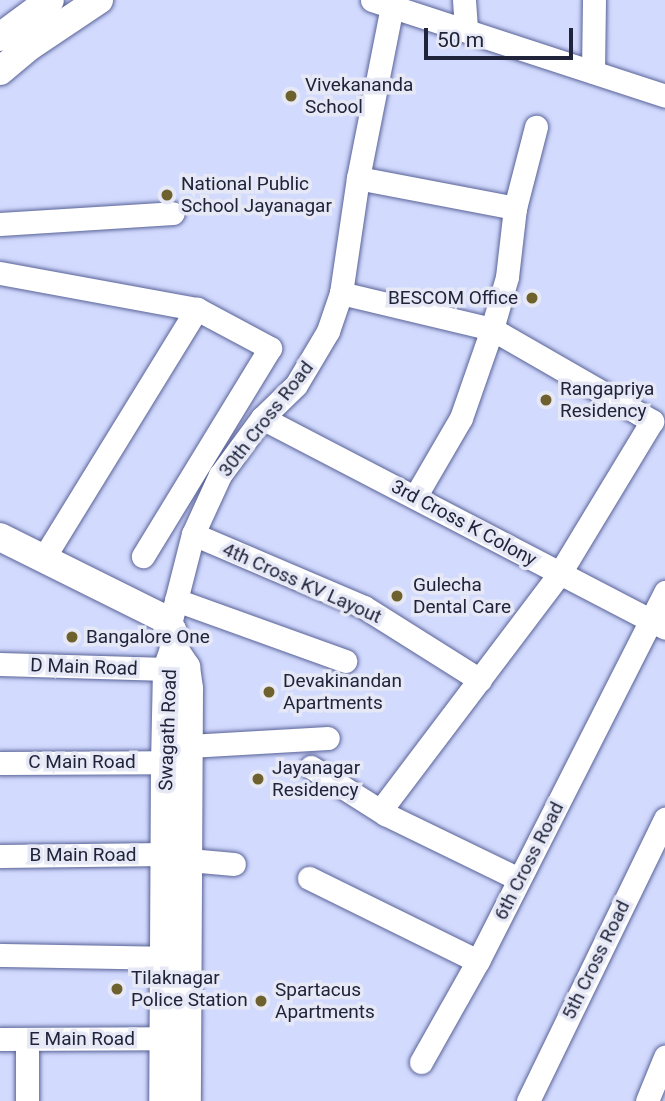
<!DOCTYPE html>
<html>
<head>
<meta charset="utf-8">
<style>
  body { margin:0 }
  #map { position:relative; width:665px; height:1101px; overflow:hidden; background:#d2dafe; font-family:Roboto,sans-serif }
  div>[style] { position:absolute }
  .roads { filter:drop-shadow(0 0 2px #596397) drop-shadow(0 0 2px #596397) }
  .minor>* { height:23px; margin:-11.5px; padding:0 11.5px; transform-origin:11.5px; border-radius:11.5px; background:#fff }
  .major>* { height:28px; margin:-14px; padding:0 14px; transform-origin:14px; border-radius:14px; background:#fff }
  .dots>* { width:19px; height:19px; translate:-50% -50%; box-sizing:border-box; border:4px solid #e6e9f5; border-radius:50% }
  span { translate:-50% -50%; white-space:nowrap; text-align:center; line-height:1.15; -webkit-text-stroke:7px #e6e9f5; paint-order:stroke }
  .poi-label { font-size:19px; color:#20243b }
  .left { translate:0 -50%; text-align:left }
  .right { translate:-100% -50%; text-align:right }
  .street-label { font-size:19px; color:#20243b }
  .scale { position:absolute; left:424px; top:28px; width:149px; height:32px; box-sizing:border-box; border:4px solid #20243b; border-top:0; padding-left:9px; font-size:21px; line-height:24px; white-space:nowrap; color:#20243b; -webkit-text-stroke:5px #e6e9f5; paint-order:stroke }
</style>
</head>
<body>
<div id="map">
  <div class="roads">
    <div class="minor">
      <div style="left:372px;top:0;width:308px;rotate:18.1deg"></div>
      <div style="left:464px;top:0;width:30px;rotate:86deg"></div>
      <div style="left:593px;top:72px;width:72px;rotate:-89.2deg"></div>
      <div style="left:358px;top:178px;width:160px;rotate:10.8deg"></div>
      <div style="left:0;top:224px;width:173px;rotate:-3.6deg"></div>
      <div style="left:0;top:273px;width:200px;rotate:10.4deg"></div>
      <div style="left:197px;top:309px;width:83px;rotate:28.1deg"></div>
      <div style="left:270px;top:348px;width:244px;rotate:121.4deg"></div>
      <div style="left:341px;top:293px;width:155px;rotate:13.4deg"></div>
      <div style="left:492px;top:329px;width:185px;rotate:29.9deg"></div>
      <div style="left:652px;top:421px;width:178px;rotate:121.2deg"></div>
      <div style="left:560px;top:573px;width:293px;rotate:127.1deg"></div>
      <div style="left:383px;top:807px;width:7px;rotate:74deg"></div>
      <div style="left:385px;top:814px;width:149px;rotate:25.9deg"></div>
      <div style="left:262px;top:418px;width:454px;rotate:27.5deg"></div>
      <div style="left:415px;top:497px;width:91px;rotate:-59.8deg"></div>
      <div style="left:461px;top:418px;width:94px;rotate:-70.8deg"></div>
      <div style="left:492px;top:329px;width:54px;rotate:-73.9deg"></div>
      <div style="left:507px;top:277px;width:69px;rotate:-83.4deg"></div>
      <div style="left:515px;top:208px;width:84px;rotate:-75.5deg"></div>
      <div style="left:193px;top:534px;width:186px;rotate:23.1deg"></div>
      <div style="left:364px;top:607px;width:137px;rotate:32.2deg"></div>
      <div style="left:43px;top:559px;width:294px;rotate:-58.4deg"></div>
      <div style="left:176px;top:600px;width:180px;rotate:19.8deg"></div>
      <div style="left:170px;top:624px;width:93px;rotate:-75.7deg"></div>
      <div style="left:193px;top:534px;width:65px;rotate:-65.4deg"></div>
      <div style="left:220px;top:475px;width:71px;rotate:-53.6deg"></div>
      <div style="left:262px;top:418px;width:47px;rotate:-44.1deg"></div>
      <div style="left:296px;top:385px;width:63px;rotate:-59.3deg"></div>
      <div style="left:328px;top:331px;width:40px;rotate:-71.1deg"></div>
      <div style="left:341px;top:293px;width:116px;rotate:-81.6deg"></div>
      <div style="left:358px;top:178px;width:175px;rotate:-78.8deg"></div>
      <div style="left:0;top:664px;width:167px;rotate:1.7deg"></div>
      <div style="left:189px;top:746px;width:139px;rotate:-3.3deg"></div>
      <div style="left:0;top:763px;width:165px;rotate:-0.3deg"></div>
      <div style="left:311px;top:767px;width:88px;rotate:32.4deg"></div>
      <div style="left:0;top:856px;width:166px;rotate:-0.7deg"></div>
      <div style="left:189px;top:860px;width:45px;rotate:5.1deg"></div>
      <div style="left:309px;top:878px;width:188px;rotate:26.2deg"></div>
      <div style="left:478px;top:961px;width:414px;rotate:-63.1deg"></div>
      <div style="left:0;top:955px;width:165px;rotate:1deg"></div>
      <div style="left:0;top:1039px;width:164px;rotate:-0.3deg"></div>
      <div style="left:27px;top:1039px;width:62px;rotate:90deg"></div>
      <div style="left:421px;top:1062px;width:116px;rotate:-60.6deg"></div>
      <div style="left:528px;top:1101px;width:314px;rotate:-64.1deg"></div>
      <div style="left:647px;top:1101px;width:48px;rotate:-67.8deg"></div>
    </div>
    <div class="major">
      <div style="left:0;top:37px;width:62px;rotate:-36.5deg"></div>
      <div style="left:0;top:71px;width:39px;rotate:-40deg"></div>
      <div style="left:30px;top:46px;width:83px;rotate:-33.7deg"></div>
      <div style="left:0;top:537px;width:182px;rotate:26.4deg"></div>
      <div style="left:163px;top:618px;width:15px;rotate:53deg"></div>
      <div style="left:172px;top:630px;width:19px;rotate:84deg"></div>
      <div style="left:174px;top:649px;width:21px;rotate:109deg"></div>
      <div style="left:167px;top:669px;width:93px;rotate:91.2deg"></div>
      <div style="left:165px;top:762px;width:339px;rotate:90.3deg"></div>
      <div style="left:174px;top:649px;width:22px;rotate:56deg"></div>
      <div style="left:186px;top:667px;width:22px;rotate:82deg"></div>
      <div style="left:189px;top:689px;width:412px;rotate:90.3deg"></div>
    </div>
  </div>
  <div class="dots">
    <div style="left:291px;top:96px;background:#6f612e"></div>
    <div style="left:167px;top:195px;background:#6f612e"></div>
    <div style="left:532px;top:298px;background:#6f612e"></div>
    <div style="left:546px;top:400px;background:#6f612e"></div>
    <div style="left:397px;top:596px;background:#6f612e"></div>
    <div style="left:72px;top:637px;background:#6f612e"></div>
    <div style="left:269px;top:692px;background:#6f612e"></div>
    <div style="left:258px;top:779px;background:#6f612e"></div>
    <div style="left:117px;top:989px;background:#6f612e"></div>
    <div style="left:261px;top:1001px;background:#6f612e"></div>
  </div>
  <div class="poi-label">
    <span class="left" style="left:305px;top:96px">Vivekananda<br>School</span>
    <span class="left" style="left:181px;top:195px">National Public<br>School Jayanagar</span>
    <span class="right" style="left:518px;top:298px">BESCOM Office</span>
    <span class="left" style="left:560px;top:400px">Rangapriya<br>Residency</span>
    <span class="left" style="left:413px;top:596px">Gulecha<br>Dental Care</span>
    <span class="left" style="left:86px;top:637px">Bangalore One</span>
    <span class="left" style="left:283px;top:692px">Devakinandan<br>Apartments</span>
    <span class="left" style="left:272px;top:779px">Jayanagar<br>Residency</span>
    <span class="left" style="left:131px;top:989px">Tilaknagar<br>Police Station</span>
    <span class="left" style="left:275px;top:1001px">Spartacus<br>Apartments</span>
  </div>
  <div class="street-label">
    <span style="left:266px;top:419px;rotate:-52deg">30th Cross Road</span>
    <span style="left:464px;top:523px;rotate:28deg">3rd Cross K Colony</span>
    <span style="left:302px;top:583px;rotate:24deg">4th Cross KV Layout</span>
    <span style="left:84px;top:667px;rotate:2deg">D Main Road</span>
    <span style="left:168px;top:730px;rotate:-88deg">Swagath Road</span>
    <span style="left:82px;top:762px">C Main Road</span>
    <span style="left:83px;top:855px">B Main Road</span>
    <span style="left:529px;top:861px;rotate:-63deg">6th Cross Road</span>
    <span style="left:596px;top:960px;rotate:-64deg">5th Cross Road</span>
    <span style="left:82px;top:1039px">E Main Road</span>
  </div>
  <div class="scale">50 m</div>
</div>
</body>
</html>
